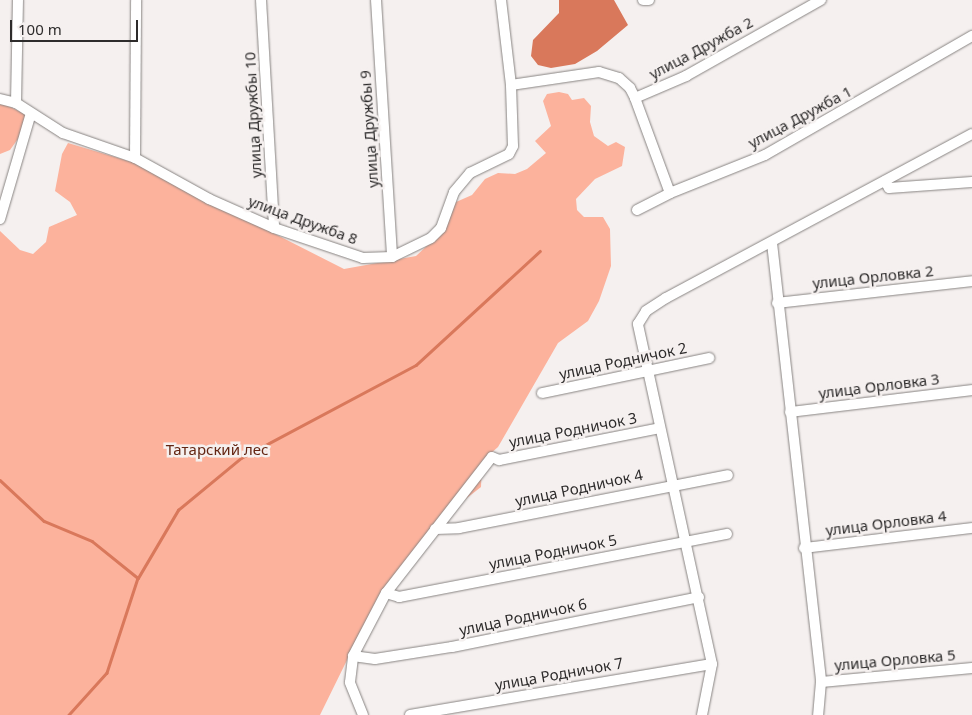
<!DOCTYPE html>
<html>
<head>
<meta charset="utf-8">
<style>
  body { margin:0 }
  #map { position:relative; width:972px; height:715px; overflow:hidden; background:#f5f0ef; font-family:"Noto Sans",sans-serif }
  div>[style] { position:absolute }
  .green>* { inset:0; background:#fcb29c }
  .water>* { inset:0; background:#d9785b }
  .stream>* { height:2.5px; margin:-1.25px; padding:0 1.25px; transform-origin:1.25px; border-radius:1.25px; background:#d9785b }
  .roads { filter:drop-shadow(0 0 1px #888482) drop-shadow(0 0 1px #888482) }
  .street>* { height:10px; margin:-5px; padding:0 5px; transform-origin:5px; border-radius:5px; background:#fff }
  span { translate:-50% -50%; white-space:nowrap; text-align:center; line-height:1.15; -webkit-text-stroke:5px #f5f0ef; paint-order:stroke }
  .street-label { font-size:15px; color:#2e2c2c }
  .park-label { font-size:15px; color:#642613 }
  .scale { position:absolute; left:10px; top:20px; width:128px; height:22px; box-sizing:border-box; border:2px solid #2e2c2c; border-top:0; padding-left:6px; font-size:15px; line-height:18px; white-space:nowrap; color:#2e2c2c; -webkit-text-stroke:4px #f5f0ef; paint-order:stroke }
</style>
</head>
<body>
<div id="map">
  <div class="green">
    <div style="clip-path:polygon(559px 92px,568px 94px,572px 100px,584px 98px,591px 106px,590px 122px,594px 136px,608px 146px,616px 142px,625px 147px,622px 166px,595px 179px,576px 199px,577px 210px,584px 217px,603px 217px,610px 229px,611px 266px,599px 301px,588px 321px,558px 343px,498px 447px,482px 461px,481px 487px,435px 523px,378px 597px,320px 715px,0 715px,0 231px,20px 250px,33px 254px,46px 242px,49px 227px,77px 215px,70px 202px,55px 191px,62px 154px,68px 143px,135px 163px,344px 269px,416px 256px,444px 230px,456px 202px,472px 195px,485px 179px,498px 173px,515px 174px,527px 169px,546px 153px,535px 141px,551px 126px,543px 101px,547px 94px)"></div>
    <div style="clip-path:polygon(0 102px,27px 115px,20px 136px,10px 150px,0 154px)"></div>
  </div>
  <div class="water">
    <div style="clip-path:polygon(559px 0,614px 0,628px 25px,597px 51px,575px 64px,551px 68px,538px 65px,531px 56px,533px 40px,559px 13px)"></div>
  </div>
  <div class="stream">
    <div style="left:0;top:480px;width:60px;rotate:43deg"></div>
    <div style="left:44px;top:521px;width:52px;rotate:22.6deg"></div>
    <div style="left:92px;top:541px;width:59px;rotate:38.8deg"></div>
    <div style="left:138px;top:578px;width:100px;rotate:108.1deg"></div>
    <div style="left:107px;top:673px;width:57px;rotate:132.1deg"></div>
    <div style="left:138px;top:578px;width:79px;rotate:-59.5deg"></div>
    <div style="left:178px;top:510px;width:82px;rotate:-39.5deg"></div>
    <div style="left:241px;top:458px;width:198px;rotate:-28deg"></div>
    <div style="left:416px;top:365px;width:168px;rotate:-42.6deg"></div>
  </div>
  <div class="roads">
    <div class="street">
      <div style="left:261px;top:0;width:228px;rotate:86.7deg"></div>
      <div style="left:376px;top:0;width:257px;rotate:86.4deg"></div>
      <div style="left:643px;top:0;width:6px"></div>
      <div style="left:511px;top:85px;width:89px;rotate:-8.4deg"></div>
      <div style="left:599px;top:72px;width:21px;rotate:17deg"></div>
      <div style="left:619px;top:78px;width:15px;rotate:42deg"></div>
      <div style="left:630px;top:88px;width:11px;rotate:63deg"></div>
      <div style="left:635px;top:98px;width:56px;rotate:-23.3deg"></div>
      <div style="left:686px;top:76px;width:155px;rotate:-29.4deg"></div>
      <div style="left:635px;top:98px;width:101px;rotate:69.8deg"></div>
      <div style="left:0;top:99px;width:16px;rotate:14deg"></div>
      <div style="left:16px;top:103px;width:56px;rotate:32.6deg"></div>
      <div style="left:63px;top:133px;width:76px;rotate:19.1deg"></div>
      <div style="left:135px;top:158px;width:85px;rotate:29deg"></div>
      <div style="left:209px;top:199px;width:71px;rotate:24deg"></div>
      <div style="left:274px;top:228px;width:94px;rotate:18.6deg"></div>
      <div style="left:363px;top:258px;width:29px;rotate:-2deg"></div>
      <div style="left:392px;top:257px;width:43px;rotate:-26deg"></div>
      <div style="left:431px;top:238px;width:14px;rotate:-45deg"></div>
      <div style="left:441px;top:228px;width:38px;rotate:-70deg"></div>
      <div style="left:454px;top:192px;width:25px;rotate:-50deg"></div>
      <div style="left:470px;top:173px;width:43px;rotate:-26deg"></div>
      <div style="left:509px;top:154px;width:9px;rotate:-63deg"></div>
      <div style="left:513px;top:146px;width:61px;rotate:-91.9deg"></div>
      <div style="left:511px;top:85px;width:86px;rotate:-96.7deg"></div>
      <div style="left:16px;top:103px;width:103px;rotate:-88.9deg"></div>
      <div style="left:135px;top:158px;width:158px;rotate:-89.6deg"></div>
      <div style="left:885px;top:181px;width:8px;rotate:60deg"></div>
      <div style="left:889px;top:188px;width:83px;rotate:-4.1deg"></div>
      <div style="left:637px;top:210px;width:37px;rotate:-27deg"></div>
      <div style="left:670px;top:193px;width:102px;rotate:-21.8deg"></div>
      <div style="left:765px;top:155px;width:239px;rotate:-29.9deg"></div>
      <div style="left:0;top:219px;width:110px;rotate:-73.7deg"></div>
      <div style="left:772px;top:243px;width:442px;rotate:83.6deg"></div>
      <div style="left:821px;top:682px;width:33px;rotate:95deg"></div>
      <div style="left:777px;top:303px;width:196px;rotate:-6.4deg"></div>
      <div style="left:542px;top:393px;width:171px;rotate:-11.8deg"></div>
      <div style="left:790px;top:412px;width:183px;rotate:-6.9deg"></div>
      <div style="left:435px;top:529px;width:24px;rotate:-2deg"></div>
      <div style="left:459px;top:528px;width:274px;rotate:-11.1deg"></div>
      <div style="left:804px;top:548px;width:169px;rotate:-6.8deg"></div>
      <div style="left:386px;top:593px;width:14px;rotate:17deg"></div>
      <div style="left:399px;top:597px;width:334px;rotate:-10.9deg"></div>
      <div style="left:353px;top:656px;width:22px;rotate:8deg"></div>
      <div style="left:375px;top:659px;width:78px;rotate:-8.9deg"></div>
      <div style="left:452px;top:647px;width:252px;rotate:-11.4deg"></div>
      <div style="left:821px;top:682px;width:152px;rotate:-5.3deg"></div>
      <div style="left:363px;top:715px;width:35px;rotate:-112deg"></div>
      <div style="left:350px;top:682px;width:26px;rotate:-83deg"></div>
      <div style="left:353px;top:656px;width:71px;rotate:-62.4deg"></div>
      <div style="left:386px;top:593px;width:172px;rotate:-52.1deg"></div>
      <div style="left:492px;top:457px;width:8px;rotate:23deg"></div>
      <div style="left:499px;top:460px;width:164px;rotate:-11.2deg"></div>
      <div style="left:410px;top:715px;width:306px;rotate:-9.6deg"></div>
      <div style="left:702px;top:715px;width:52px;rotate:-78.9deg"></div>
      <div style="left:712px;top:664px;width:348px;rotate:-102.3deg"></div>
      <div style="left:638px;top:324px;width:15px;rotate:-58deg"></div>
      <div style="left:646px;top:311px;width:24px;rotate:-33deg"></div>
      <div style="left:666px;top:298px;width:347px;rotate:-28.2deg"></div>
    </div>
  </div>
  <div class="street-label">
    <span style="left:701px;top:48px;rotate:-28deg">улица Дружба 2</span>
    <span style="left:253px;top:115px;rotate:-93deg">улица Дружбы 10</span>
    <span style="left:800px;top:117px;rotate:-28deg">улица Дружба 1</span>
    <span style="left:369px;top:129px;rotate:-94deg">улица Дружбы 9</span>
    <span style="left:303px;top:220px;rotate:20deg">улица Дружба 8</span>
    <span style="left:873px;top:277px;rotate:-6deg">улица Орловка 2</span>
    <span style="left:623px;top:361px;rotate:-12deg">улица Родничок 2</span>
    <span style="left:879px;top:386px;rotate:-7deg">улица Орловка 3</span>
    <span style="left:573px;top:430px;rotate:-11deg">улица Родничок 3</span>
    <span style="left:579px;top:488px;rotate:-12deg">улица Родничок 4</span>
    <span style="left:886px;top:523px;rotate:-7deg">улица Орловка 4</span>
    <span style="left:553px;top:552px;rotate:-11deg">улица Родничок 5</span>
    <span style="left:523px;top:617px;rotate:-12deg">улица Родничок 6</span>
    <span style="left:895px;top:660px;rotate:-5deg">улица Орловка 5</span>
    <span style="left:559px;top:674px;rotate:-10deg">улица Родничок 7</span>
  </div>
  <div class="park-label">
    <span style="left:217px;top:450px">Татарский лес</span>
  </div>
  <div class="scale">100 m</div>
</div>
</body>
</html>
